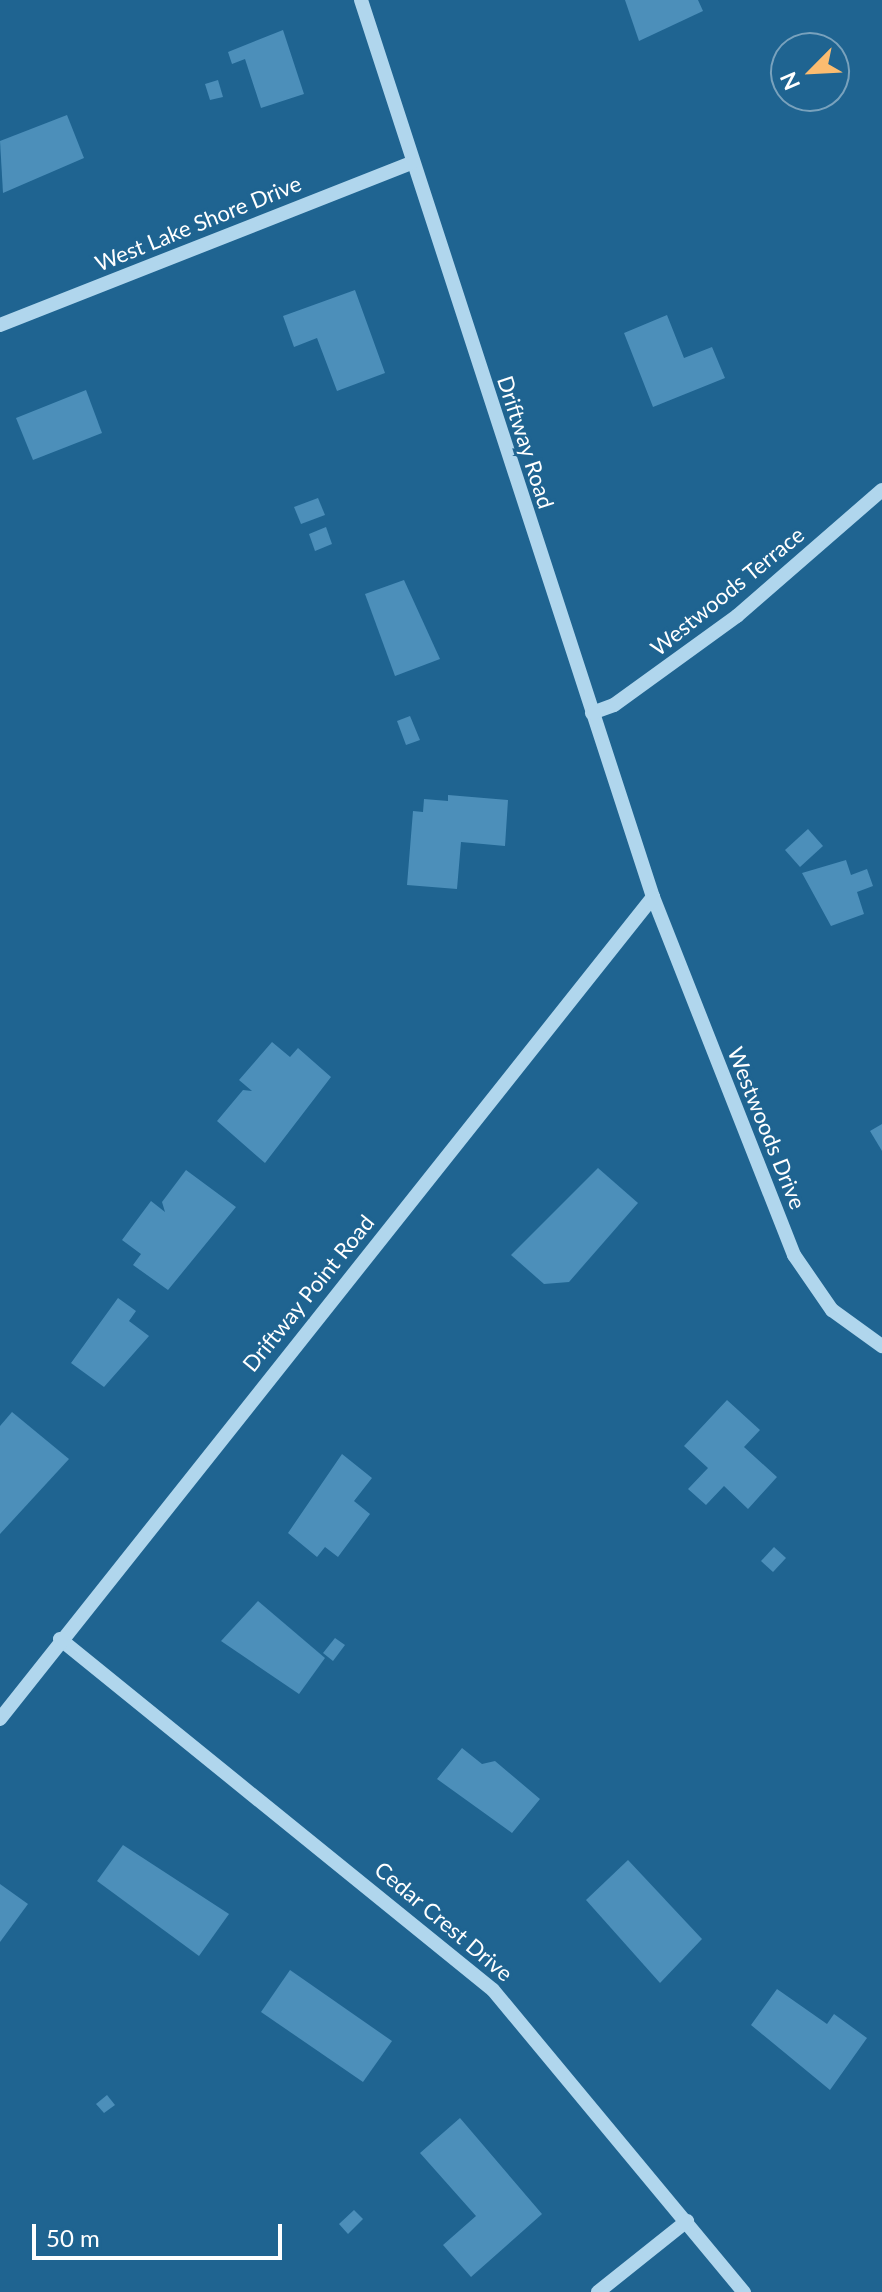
<!DOCTYPE html>
<html>
<head>
<meta charset="utf-8">
<style>
  body { margin:0 }
  #map { position:relative; width:882px; height:2292px; overflow:hidden; background:#1f6491; font-family:Lato,sans-serif }
  div>[style] { position:absolute }
  .building>* { inset:0; background:#4c8fba }
  .minor>* { height:14px; margin:-7px; padding:0 7px; transform-origin:7px; border-radius:7px; background:#b0d6ed }
  span { translate:-50% -50%; white-space:nowrap; text-align:center; line-height:1.15; -webkit-text-stroke:6px #1f6491; paint-order:stroke }
  .street-label { font-size:22px; color:#fff }
  .north { position:absolute; left:770px; top:32px; width:80px; height:80px; box-sizing:border-box; background:#1f6491; border:2px solid #79a2bd; border-radius:50%; rotate:246deg; font-size:22px; font-weight:700; line-height:32px; text-align:center; color:#fff }
  .north::after { content:''; display:block; margin:auto; width:28px; height:36px; background:#fbbc70; clip-path:polygon(50% 0,100% 100%,50% 72%,0 100%) }
  .scale { position:absolute; left:32px; top:2224px; width:250px; height:36px; box-sizing:border-box; border:4px solid #fff; border-top:0; padding-left:10px; font-size:24px; line-height:28px; white-space:nowrap; color:#fff; -webkit-text-stroke:6px #1f6491; paint-order:stroke }
</style>
</head>
<body>
<div id="map">
  <div class="building">
    <div style="clip-path:polygon(625px 0,698px 0,703px 11px,639px 41px)"></div>
    <div style="clip-path:polygon(283px 30px,304px 94px,261px 108px,245px 59px,232px 64px,228px 52px)"></div>
    <div style="clip-path:polygon(218px 80px,223px 97px,210px 100px,205px 84px)"></div>
    <div style="clip-path:polygon(67px 115px,84px 158px,3px 193px,0 141px)"></div>
    <div style="clip-path:polygon(355px 290px,385px 373px,337px 391px,317px 338px,294px 347px,283px 316px)"></div>
    <div style="clip-path:polygon(667px 315px,684px 358px,712px 347px,725px 378px,653px 407px,624px 333px)"></div>
    <div style="clip-path:polygon(86px 390px,102px 433px,33px 460px,16px 418px)"></div>
    <div style="clip-path:polygon(318px 498px,325px 515px,301px 524px,294px 507px)"></div>
    <div style="clip-path:polygon(326px 527px,332px 544px,315px 551px,309px 534px)"></div>
    <div style="clip-path:polygon(404px 580px,440px 659px,395px 676px,365px 594px)"></div>
    <div style="clip-path:polygon(410px 716px,420px 740px,406px 745px,397px 721px)"></div>
    <div style="clip-path:polygon(448px 795px,508px 800px,505px 846px,461px 842px,457px 889px,407px 885px,413px 811px,423px 812px,424px 799px,448px 801px)"></div>
    <div style="clip-path:polygon(808px 829px,823px 846px,800px 867px,785px 850px)"></div>
    <div style="clip-path:polygon(846px 860px,851px 875px,867px 869px,873px 886px,857px 892px,864px 914px,831px 926px,802px 873px)"></div>
    <div style="clip-path:polygon(272px 1042px,290px 1057px,298px 1048px,331px 1077px,265px 1163px,217px 1121px,243px 1090px,252px 1091px,239px 1080px)"></div>
    <div style="clip-path:polygon(882px 1124px,882px 1151px,870px 1131px)"></div>
    <div style="clip-path:polygon(598px 1168px,638px 1203px,569px 1282px,544px 1284px,511px 1255px)"></div>
    <div style="clip-path:polygon(186px 1170px,236px 1207px,168px 1290px,133px 1265px,141px 1254px,122px 1240px,151px 1201px,165px 1212px,162px 1202px)"></div>
    <div style="clip-path:polygon(118px 1298px,136px 1311px,129px 1321px,149px 1336px,104px 1387px,71px 1363px)"></div>
    <div style="clip-path:polygon(727px 1400px,760px 1430px,744px 1447px,777px 1477px,748px 1509px,724px 1486px,706px 1505px,688px 1489px,708px 1468px,684px 1446px)"></div>
    <div style="clip-path:polygon(12px 1412px,69px 1459px,0 1534px,0 1426px)"></div>
    <div style="clip-path:polygon(342px 1454px,372px 1478px,354px 1501px,370px 1514px,338px 1557px,325px 1547px,317px 1557px,288px 1533px)"></div>
    <div style="clip-path:polygon(774px 1547px,786px 1558px,773px 1572px,761px 1561px)"></div>
    <div style="clip-path:polygon(258px 1601px,325px 1658px,299px 1694px,221px 1641px)"></div>
    <div style="clip-path:polygon(335px 1638px,345px 1645px,333px 1661px,323px 1653px)"></div>
    <div style="clip-path:polygon(462px 1748px,482px 1764px,495px 1761px,540px 1799px,512px 1833px,437px 1779px)"></div>
    <div style="clip-path:polygon(123px 1845px,229px 1914px,199px 1956px,97px 1881px)"></div>
    <div style="clip-path:polygon(628px 1860px,702px 1939px,660px 1983px,586px 1900px)"></div>
    <div style="clip-path:polygon(0 1884px,28px 1904px,0 1942px)"></div>
    <div style="clip-path:polygon(290px 1970px,392px 2041px,363px 2082px,261px 2012px)"></div>
    <div style="clip-path:polygon(777px 1989px,827px 2024px,834px 2014px,867px 2038px,830px 2090px,751px 2025px)"></div>
    <div style="clip-path:polygon(107px 2095px,115px 2105px,104px 2113px,96px 2104px)"></div>
    <div style="clip-path:polygon(460px 2118px,542px 2214px,471px 2277px,443px 2245px,476px 2216px,420px 2153px)"></div>
    <div style="clip-path:polygon(354px 2210px,363px 2219px,348px 2234px,339px 2224px)"></div>
  </div>
  <div class="minor">
    <div style="left:361px;top:0;width:943px;rotate:71.97deg"></div>
    <div style="left:653px;top:897px;width:385px;rotate:68.5deg"></div>
    <div style="left:794px;top:1255px;width:67px;rotate:55.4deg"></div>
    <div style="left:832px;top:1310px;width:62px;rotate:35.8deg"></div>
    <div style="left:0;top:325px;width:444px;rotate:-21.5deg"></div>
    <div style="left:592px;top:713px;width:23px;rotate:-20deg"></div>
    <div style="left:614px;top:705px;width:152px;rotate:-35.9deg"></div>
    <div style="left:737px;top:616px;width:192px;rotate:-41deg"></div>
    <div style="left:60px;top:1639px;width:557px;rotate:39.03deg"></div>
    <div style="left:493px;top:1990px;width:393px;rotate:50.3deg"></div>
    <div style="left:0;top:1719px;width:1050px;rotate:-51.54deg"></div>
    <div style="left:598px;top:2292px;width:114px;rotate:-38.6deg"></div>
  </div>
  <div class="street-label">
    <span style="left:198px;top:223px;rotate:-22deg">West Lake Shore Drive</span>
    <span style="left:526px;top:442px;rotate:72deg">Driftway Road</span>
    <span style="left:727px;top:591px;rotate:-39deg">Westwoods Terrace</span>
    <span style="left:767px;top:1128px;rotate:68deg">Westwoods Drive</span>
    <span style="left:308px;top:1293px;rotate:-51deg">Driftway Point Road</span>
    <span style="left:444px;top:1921px;rotate:40deg">Cedar Crest Drive</span>
  </div>
  <div class="north">N</div>
  <div class="scale">50 m</div>
</div>
</body>
</html>
